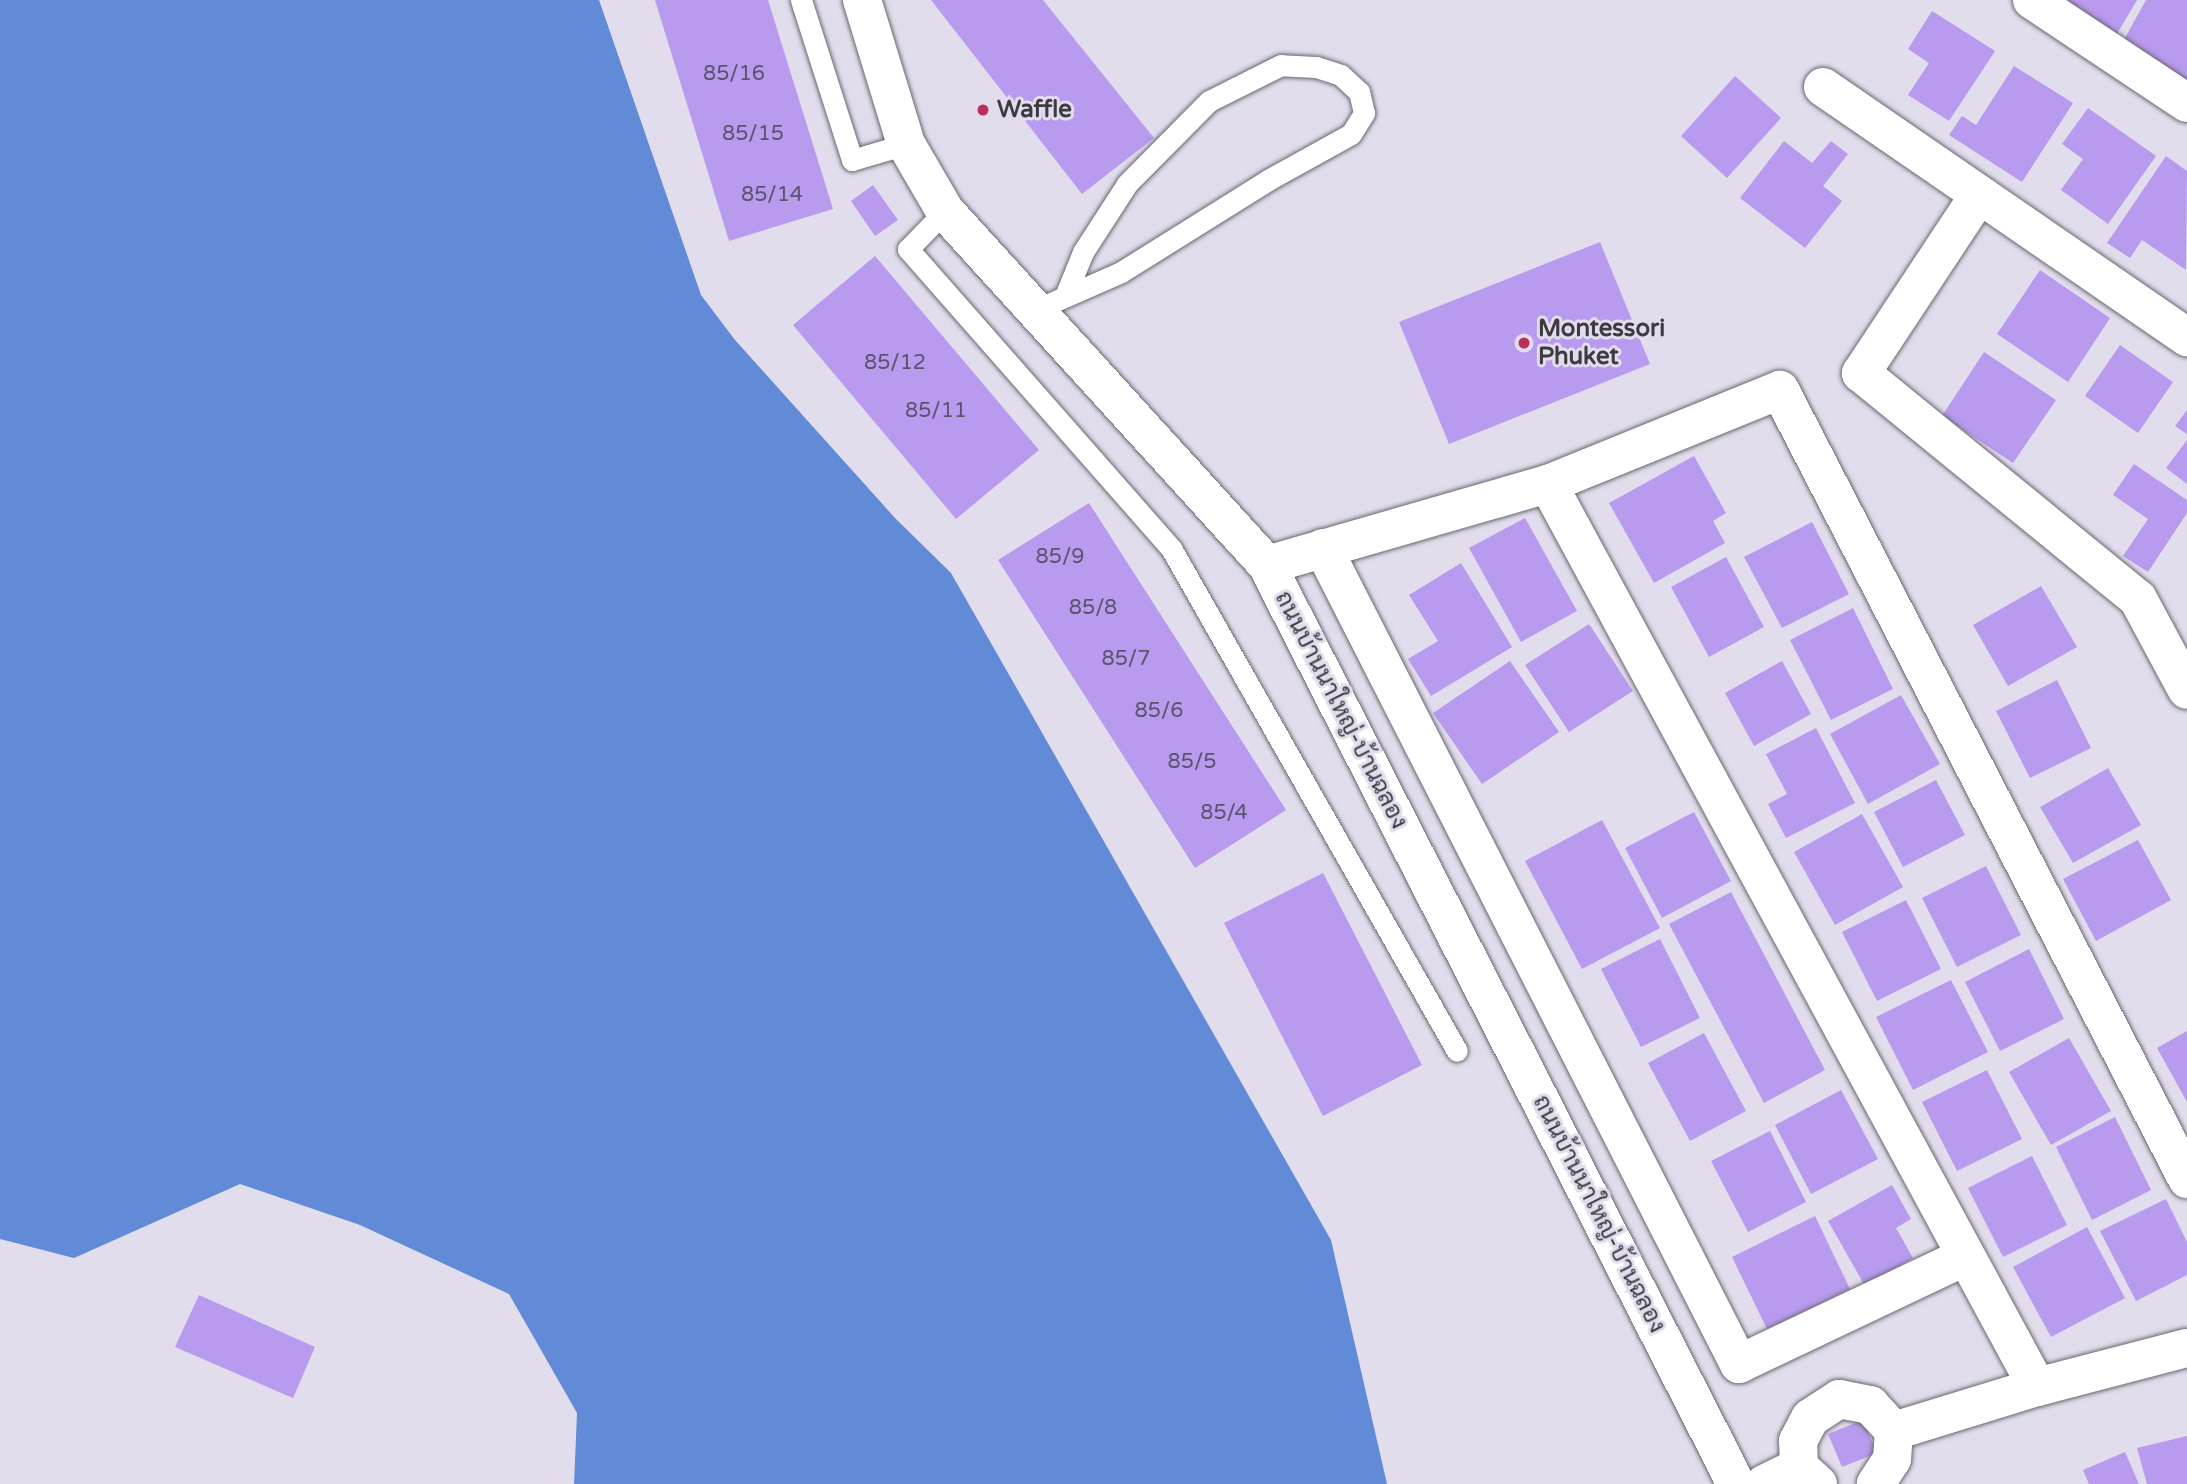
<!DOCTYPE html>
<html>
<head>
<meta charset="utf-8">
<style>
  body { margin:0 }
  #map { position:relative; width:2187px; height:1484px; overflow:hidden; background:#e2ddec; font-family:"Varela Round",Sarabun,sans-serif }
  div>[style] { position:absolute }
  .water>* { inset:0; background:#618bd6 }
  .building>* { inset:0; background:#b89aee }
  .roads { filter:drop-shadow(0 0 2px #6a6673) drop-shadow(0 0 2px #6a6673) }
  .lane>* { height:21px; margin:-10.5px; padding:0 10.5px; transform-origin:10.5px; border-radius:10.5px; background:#fff }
  .street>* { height:38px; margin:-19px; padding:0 19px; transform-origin:19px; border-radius:19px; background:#fff }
  .dots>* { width:19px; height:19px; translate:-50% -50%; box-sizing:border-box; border:4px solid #e2ddec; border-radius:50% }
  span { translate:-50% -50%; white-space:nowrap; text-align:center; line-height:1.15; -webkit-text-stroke:6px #e2ddec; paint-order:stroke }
  .number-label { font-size:21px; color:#5c536c }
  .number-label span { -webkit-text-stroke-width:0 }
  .poi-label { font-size:24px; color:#3d3b41; font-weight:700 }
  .left { translate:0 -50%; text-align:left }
  .street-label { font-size:24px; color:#3d3b41 }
</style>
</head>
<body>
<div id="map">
  <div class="water">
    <div style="clip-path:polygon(0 0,599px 0,701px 295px,735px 340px,895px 518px,951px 573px,1331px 1240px,1387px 1484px,574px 1484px,577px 1413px,509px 1294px,360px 1225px,240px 1184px,74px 1258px,0 1239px)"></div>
  </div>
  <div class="building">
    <div style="clip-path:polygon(655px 0,768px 0,833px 209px,729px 241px)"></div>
    <div style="clip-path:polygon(931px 0,1043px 0,1154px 138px,1082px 194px)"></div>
    <div style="clip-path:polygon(2046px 0,2137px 0,2114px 39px)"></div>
    <div style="clip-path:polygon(2146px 0,2187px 0,2187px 81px,2121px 45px)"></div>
    <div style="clip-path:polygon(1932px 11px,1995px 51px,1949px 121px,1908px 95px,1929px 63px,1908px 49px)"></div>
    <div style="clip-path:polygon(2014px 66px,2073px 103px,2022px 182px,1949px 135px,1962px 116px,1976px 125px)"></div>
    <div style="clip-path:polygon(1735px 76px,1781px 118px,1727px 178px,1681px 136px)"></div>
    <div style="clip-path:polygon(2088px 108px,2156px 156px,2108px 224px,2061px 190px,2083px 159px,2062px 144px)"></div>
    <div style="clip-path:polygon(1784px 141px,1812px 163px,1831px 141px,1848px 154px,1823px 186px,1842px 201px,1805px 248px,1740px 198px)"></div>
    <div style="clip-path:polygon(2166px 156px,2187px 171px,2186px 270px,2142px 240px,2130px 258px,2107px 243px)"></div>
    <div style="clip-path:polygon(873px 185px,898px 220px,875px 236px,851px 201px)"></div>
    <div style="clip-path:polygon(1600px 242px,1650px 364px,1449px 444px,1399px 322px)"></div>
    <div style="clip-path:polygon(875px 256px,1039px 450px,956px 519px,793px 325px)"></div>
    <div style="clip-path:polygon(2040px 270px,2110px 318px,2068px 382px,1997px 334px)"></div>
    <div style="clip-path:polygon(2120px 345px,2173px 382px,2138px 433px,2085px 396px)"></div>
    <div style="clip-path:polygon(1984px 352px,2056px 400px,2013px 463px,1942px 416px)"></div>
    <div style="clip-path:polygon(2187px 410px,2187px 434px,2175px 426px)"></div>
    <div style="clip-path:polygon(2187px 440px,2187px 484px,2166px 468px)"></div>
    <div style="clip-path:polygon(1694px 456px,1726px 513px,1713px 521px,1725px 543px,1654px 583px,1609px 503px)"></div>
    <div style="clip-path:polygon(2134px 464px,2187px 500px,2187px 513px,2148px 572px,2123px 556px,2148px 519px,2113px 495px)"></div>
    <div style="clip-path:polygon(1089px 503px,1286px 810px,1195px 868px,998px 560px)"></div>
    <div style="clip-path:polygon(1525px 518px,1577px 611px,1521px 642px,1469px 548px)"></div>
    <div style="clip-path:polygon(1812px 522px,1849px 594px,1782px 628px,1744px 557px)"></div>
    <div style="clip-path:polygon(1726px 557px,1764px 627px,1709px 657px,1671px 587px)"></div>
    <div style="clip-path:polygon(1461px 563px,1512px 647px,1431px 696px,1408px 659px,1438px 641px,1409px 595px)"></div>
    <div style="clip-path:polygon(2041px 586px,2077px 647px,2008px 686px,1973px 625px)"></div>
    <div style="clip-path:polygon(1853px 608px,1893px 689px,1831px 720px,1790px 640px)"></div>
    <div style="clip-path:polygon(1589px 624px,1633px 691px,1569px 732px,1525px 665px)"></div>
    <div style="clip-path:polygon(1510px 661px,1559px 732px,1482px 784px,1433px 713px)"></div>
    <div style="clip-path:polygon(1782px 661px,1811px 714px,1754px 746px,1725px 693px)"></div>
    <div style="clip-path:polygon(2057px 680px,2091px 748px,2030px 778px,1996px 711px)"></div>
    <div style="clip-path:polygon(1901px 695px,1940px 764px,1868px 804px,1830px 734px)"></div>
    <div style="clip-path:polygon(1816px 728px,1855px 803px,1786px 838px,1768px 804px,1787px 794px,1766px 754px)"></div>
    <div style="clip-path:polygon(2108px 768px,2141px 825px,2073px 863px,2040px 807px)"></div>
    <div style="clip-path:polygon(1936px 780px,1965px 835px,1903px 867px,1874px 812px)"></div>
    <div style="clip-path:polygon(1694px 812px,1731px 881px,1662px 918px,1625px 848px)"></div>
    <div style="clip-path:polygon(1862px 814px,1903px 887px,1835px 925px,1794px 852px)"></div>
    <div style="clip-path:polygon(1602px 820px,1660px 928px,1582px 969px,1525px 861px)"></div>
    <div style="clip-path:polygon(2138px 840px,2171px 900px,2096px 941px,2063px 879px)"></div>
    <div style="clip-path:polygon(1986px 866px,2021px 935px,1957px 967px,1922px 898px)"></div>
    <div style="clip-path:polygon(1323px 873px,1422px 1065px,1323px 1116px,1224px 923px)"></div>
    <div style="clip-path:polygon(1731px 892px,1825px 1070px,1764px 1103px,1669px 924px)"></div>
    <div style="clip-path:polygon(1906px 900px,1941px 969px,1877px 1001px,1842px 932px)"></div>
    <div style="clip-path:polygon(1660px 939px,1700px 1018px,1641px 1047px,1601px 969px)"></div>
    <div style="clip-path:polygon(2029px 949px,2064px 1019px,2000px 1051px,1965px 982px)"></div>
    <div style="clip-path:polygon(1951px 980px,1988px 1052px,1913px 1090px,1876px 1017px)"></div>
    <div style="clip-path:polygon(2187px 1031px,2187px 1102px,2157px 1048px)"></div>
    <div style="clip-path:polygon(1704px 1033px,1746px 1111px,1690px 1141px,1648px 1063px)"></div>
    <div style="clip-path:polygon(2069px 1038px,2111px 1111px,2051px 1145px,2009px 1072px)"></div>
    <div style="clip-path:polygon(1987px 1070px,2022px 1139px,1957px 1171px,1922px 1102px)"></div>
    <div style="clip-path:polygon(1841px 1090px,1878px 1159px,1811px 1194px,1775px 1125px)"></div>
    <div style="clip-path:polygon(2115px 1117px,2151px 1190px,2092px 1220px,2056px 1147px)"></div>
    <div style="clip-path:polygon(1770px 1131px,1806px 1202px,1748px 1232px,1711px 1161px)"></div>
    <div style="clip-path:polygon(2032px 1156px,2067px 1225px,2003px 1257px,1968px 1188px)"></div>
    <div style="clip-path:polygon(1892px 1185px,1911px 1219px,1896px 1228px,1913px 1258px,1865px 1286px,1828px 1221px)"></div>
    <div style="clip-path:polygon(2166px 1199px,2187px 1242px,2187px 1275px,2136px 1301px,2100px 1231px)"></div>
    <div style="clip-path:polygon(1815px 1216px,1850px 1289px,1767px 1329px,1732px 1257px)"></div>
    <div style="clip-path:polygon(2087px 1227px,2125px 1298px,2051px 1337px,2013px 1267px)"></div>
    <div style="clip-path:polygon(199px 1295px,315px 1347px,293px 1398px,175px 1347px)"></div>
    <div style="clip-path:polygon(1863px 1420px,1877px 1453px,1842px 1467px,1828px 1434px)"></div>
    <div style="clip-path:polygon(2187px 1436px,2187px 1484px,2147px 1484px,2137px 1448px)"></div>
    <div style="clip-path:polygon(2125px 1452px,2139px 1484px,2089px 1484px,2083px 1470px)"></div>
  </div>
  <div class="roads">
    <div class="lane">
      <div style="left:801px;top:0;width:168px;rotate:72.3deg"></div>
      <div style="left:852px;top:160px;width:56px;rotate:-16.5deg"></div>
      <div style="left:945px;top:211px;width:53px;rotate:134.2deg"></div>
      <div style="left:908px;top:249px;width:400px;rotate:48.7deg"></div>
      <div style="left:1172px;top:550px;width:576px;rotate:60.37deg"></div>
      <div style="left:1035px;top:310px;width:94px;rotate:-23.8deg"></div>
      <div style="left:1121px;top:272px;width:173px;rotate:-32deg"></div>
      <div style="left:1268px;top:180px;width:95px;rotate:-29deg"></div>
      <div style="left:1351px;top:134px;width:25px;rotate:-58deg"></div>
      <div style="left:1364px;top:113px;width:22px;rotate:-103deg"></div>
      <div style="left:1359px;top:92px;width:25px;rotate:-137deg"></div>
      <div style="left:1341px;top:75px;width:26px;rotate:-162deg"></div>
      <div style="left:1316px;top:67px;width:35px;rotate:-177deg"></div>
      <div style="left:1281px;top:65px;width:80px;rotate:153.4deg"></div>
      <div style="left:1209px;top:101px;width:117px;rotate:134.7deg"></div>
      <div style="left:1127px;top:184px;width:81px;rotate:122.9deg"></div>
      <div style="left:1083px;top:252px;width:48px;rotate:112.2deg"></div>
    </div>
    <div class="street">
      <div style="left:862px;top:0;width:151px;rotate:73deg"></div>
      <div style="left:906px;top:144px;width:78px;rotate:59.8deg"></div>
      <div style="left:945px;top:211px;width:479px;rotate:47.7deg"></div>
      <div style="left:1267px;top:565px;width:1032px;rotate:62.96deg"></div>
      <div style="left:2032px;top:0;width:186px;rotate:33.6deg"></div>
      <div style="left:1823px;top:87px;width:442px;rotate:34.5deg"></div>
      <div style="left:1979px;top:195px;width:214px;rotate:123.5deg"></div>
      <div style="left:1861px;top:373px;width:357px;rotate:39.2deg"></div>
      <div style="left:2138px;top:599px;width:103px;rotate:61.7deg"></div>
      <div style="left:1548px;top:484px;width:1027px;rotate:61.56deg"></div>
      <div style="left:1323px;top:548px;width:916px;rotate:62.99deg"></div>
      <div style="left:1739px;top:1364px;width:251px;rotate:-25.4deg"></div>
      <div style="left:1267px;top:565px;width:292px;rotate:-16.1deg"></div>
      <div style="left:1548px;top:484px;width:250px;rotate:-22.1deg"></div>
      <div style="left:1780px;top:390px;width:888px;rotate:62.71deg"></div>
      <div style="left:1894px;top:1431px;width:150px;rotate:-17.1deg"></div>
      <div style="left:2037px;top:1387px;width:155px;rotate:-14.6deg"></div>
      <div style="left:1764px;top:1484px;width:39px;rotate:-26deg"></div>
      <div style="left:1818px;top:1484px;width:25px;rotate:-138deg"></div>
      <div style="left:1799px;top:1467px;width:26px;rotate:-92deg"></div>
      <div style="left:1798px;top:1441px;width:26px;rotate:-62deg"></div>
      <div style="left:1810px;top:1418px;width:35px;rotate:-33deg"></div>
      <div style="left:1839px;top:1399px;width:32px;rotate:11deg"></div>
      <div style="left:1870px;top:1405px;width:35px;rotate:47deg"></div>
      <div style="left:1894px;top:1431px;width:28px;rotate:94deg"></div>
      <div style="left:1892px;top:1459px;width:30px;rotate:123deg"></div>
    </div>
  </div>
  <div class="dots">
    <div style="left:983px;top:110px;background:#bd2e5b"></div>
    <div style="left:1524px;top:343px;background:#bd2e5b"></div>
  </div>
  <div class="number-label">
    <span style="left:734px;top:74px">85/16</span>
    <span style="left:753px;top:134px">85/15</span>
    <span style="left:772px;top:195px">85/14</span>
    <span style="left:895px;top:363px">85/12</span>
    <span style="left:936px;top:411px">85/11</span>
    <span style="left:1060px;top:557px">85/9</span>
    <span style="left:1093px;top:608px">85/8</span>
    <span style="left:1126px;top:659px">85/7</span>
    <span style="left:1159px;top:711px">85/6</span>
    <span style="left:1192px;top:762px">85/5</span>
    <span style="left:1224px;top:813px">85/4</span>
  </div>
  <div class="poi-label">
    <span class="left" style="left:997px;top:110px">Waffle</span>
    <span class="left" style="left:1538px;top:343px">Montessori<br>Phuket</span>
  </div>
  <div class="street-label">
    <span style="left:1341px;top:710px;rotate:63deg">ถนนบ้านนาใหญ่-บ้านฉลอง</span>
    <span style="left:1599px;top:1214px;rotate:63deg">ถนนบ้านนาใหญ่-บ้านฉลอง</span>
  </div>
</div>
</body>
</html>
